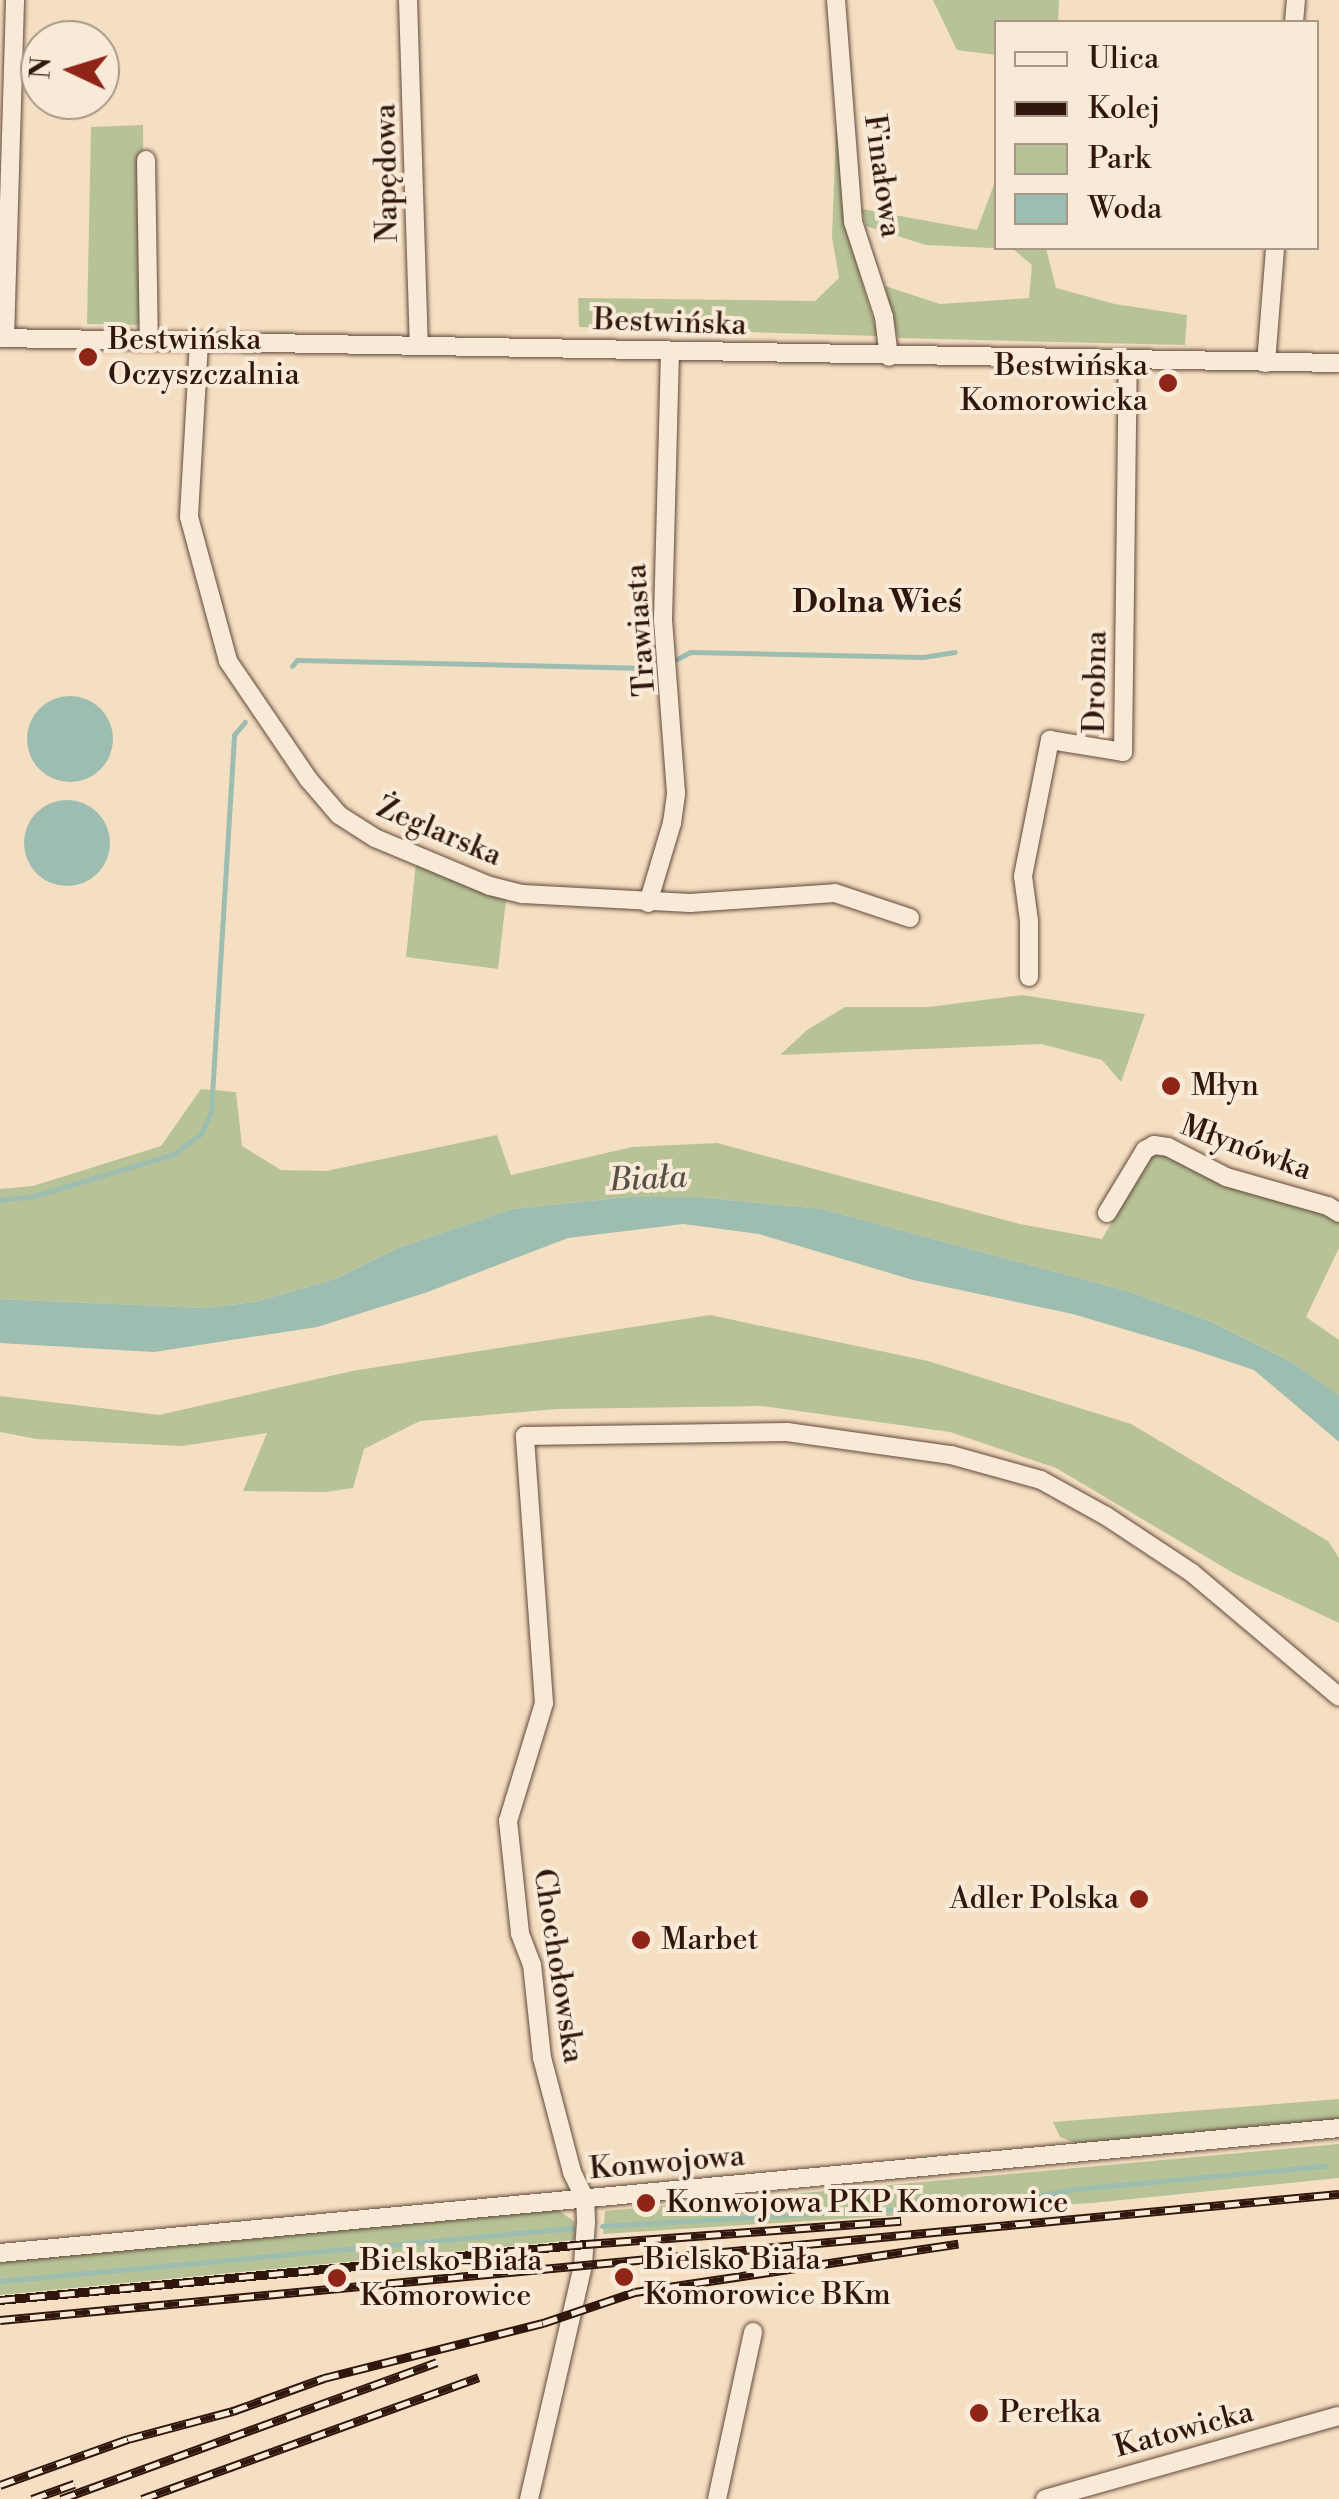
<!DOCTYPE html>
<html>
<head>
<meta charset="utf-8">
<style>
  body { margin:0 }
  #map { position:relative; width:1339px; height:2499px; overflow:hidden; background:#f5dfc2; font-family:"Libre Bodoni",serif }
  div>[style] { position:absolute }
  .green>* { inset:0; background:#b7c397 }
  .water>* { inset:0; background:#9cbdb0 }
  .round { border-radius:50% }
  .stream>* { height:5px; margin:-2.5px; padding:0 2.5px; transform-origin:2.5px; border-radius:2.5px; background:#9cbdb0 }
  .roads { filter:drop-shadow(0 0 2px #61493b) drop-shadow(0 0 2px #61493b) }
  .minor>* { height:18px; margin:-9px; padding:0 9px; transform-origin:9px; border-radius:9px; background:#f8ead7 }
  .rail>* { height:9px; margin-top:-4.5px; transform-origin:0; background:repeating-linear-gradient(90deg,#f8ead7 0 15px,#30170e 0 30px); box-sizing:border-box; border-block:2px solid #30170e }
  .dots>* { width:28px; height:28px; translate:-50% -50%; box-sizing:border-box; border:5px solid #f8ead7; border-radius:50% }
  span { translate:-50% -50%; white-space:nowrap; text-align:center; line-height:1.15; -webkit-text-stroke:8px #f8ead7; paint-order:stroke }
  .street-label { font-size:30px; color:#30170e }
  .poi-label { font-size:30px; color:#30170e }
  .left { translate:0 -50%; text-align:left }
  .right { translate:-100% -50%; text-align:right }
  .neighbourhood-label { font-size:32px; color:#30170e; font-weight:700 }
  .water-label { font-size:32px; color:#565147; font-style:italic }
  .legend { position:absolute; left:994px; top:20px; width:325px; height:230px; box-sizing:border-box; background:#f8ead7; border:2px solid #a89687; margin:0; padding:12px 18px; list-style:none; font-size:30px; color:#30170e }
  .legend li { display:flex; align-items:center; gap:20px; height:50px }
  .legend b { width:50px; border:2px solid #a89687 }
  .north { position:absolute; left:20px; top:20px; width:100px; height:100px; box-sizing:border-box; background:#f8ead7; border:2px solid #a89687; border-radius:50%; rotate:274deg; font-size:28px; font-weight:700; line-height:40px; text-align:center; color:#30170e }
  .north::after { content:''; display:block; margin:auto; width:35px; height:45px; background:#8f2418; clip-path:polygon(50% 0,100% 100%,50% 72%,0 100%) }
</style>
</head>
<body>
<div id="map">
  <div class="green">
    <div style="clip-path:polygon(933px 0,1059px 0,1058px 22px,996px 22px,996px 55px,957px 50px)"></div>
    <div style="clip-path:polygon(837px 102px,846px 229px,878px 336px,579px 327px,578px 298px,815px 301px,839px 278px,832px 237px)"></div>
    <div style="clip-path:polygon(143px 125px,145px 325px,87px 324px,91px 127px)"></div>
    <div style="clip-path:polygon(996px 179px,996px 248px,1046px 248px,1056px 288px,1115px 304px,1187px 315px,1185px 345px,898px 338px,885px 286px,940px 304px,1029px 298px,1032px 265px,1013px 249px,926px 245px,866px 226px,862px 209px,977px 230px)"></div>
    <div style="clip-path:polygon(416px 863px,506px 900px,498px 969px,406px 957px)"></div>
    <div style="clip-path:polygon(1022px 995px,1145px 1014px,1121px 1082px,1102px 1060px,1041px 1044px,780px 1055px,807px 1030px,845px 1007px,929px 1007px)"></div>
    <div style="clip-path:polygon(201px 1089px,236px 1092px,242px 1146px,281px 1170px,326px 1171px,497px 1135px,511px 1175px,632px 1147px,717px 1143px,1020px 1224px,1102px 1239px,1149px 1157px,1163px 1154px,1324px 1212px,1339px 1222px,1339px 1248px,1306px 1317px,1339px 1340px,1339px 1396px,1293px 1363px,1212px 1322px,1127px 1291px,822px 1209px,698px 1197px,628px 1197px,512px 1209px,400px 1247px,335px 1279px,255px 1302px,204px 1308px,0 1299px,0 1189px,33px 1186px,161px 1146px)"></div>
    <div style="clip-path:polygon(710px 1315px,928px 1361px,1131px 1424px,1328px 1541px,1339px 1558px,1339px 1623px,1235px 1574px,1056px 1468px,950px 1432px,762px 1406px,557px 1409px,420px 1421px,364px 1449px,353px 1488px,326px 1492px,243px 1491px,267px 1433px,182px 1446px,37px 1439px,0 1432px,0 1396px,159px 1415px,352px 1371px)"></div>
    <div style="clip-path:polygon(1339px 2099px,1339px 2121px,1081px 2145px,1060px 2137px,1053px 2122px)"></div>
    <div style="clip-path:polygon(1339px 2144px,1339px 2178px,1092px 2203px,603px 2234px,605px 2211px)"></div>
    <div style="clip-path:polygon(555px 2208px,575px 2222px,575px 2240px,0 2295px,0 2260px)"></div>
  </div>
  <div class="water">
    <div class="round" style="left:27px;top:696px;width:86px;height:86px"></div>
    <div class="round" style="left:24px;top:800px;width:86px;height:86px"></div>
    <div style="clip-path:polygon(628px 1197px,698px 1197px,822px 1209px,1127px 1291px,1212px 1322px,1293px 1363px,1339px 1395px,1339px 1442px,1254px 1370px,1194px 1350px,1073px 1314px,913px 1280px,759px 1234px,683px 1224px,568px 1238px,425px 1293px,317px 1327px,154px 1352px,0 1343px,0 1299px,204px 1308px,255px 1302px,335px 1279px,400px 1247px,512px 1209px)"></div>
  </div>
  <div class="stream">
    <div style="left:677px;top:659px;width:15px;rotate:-28deg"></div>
    <div style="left:690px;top:652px;width:233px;rotate:1.2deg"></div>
    <div style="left:923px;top:657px;width:32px;rotate:-9deg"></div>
    <div style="left:292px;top:666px;width:8px;rotate:-50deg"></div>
    <div style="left:297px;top:660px;width:362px;rotate:1.3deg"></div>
    <div style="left:0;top:1200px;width:34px;rotate:-7deg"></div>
    <div style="left:34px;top:1196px;width:146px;rotate:-16.7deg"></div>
    <div style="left:174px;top:1154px;width:34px;rotate:-37deg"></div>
    <div style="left:201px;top:1134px;width:24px;rotate:-66deg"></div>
    <div style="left:211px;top:1112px;width:378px;rotate:-86.5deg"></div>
    <div style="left:234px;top:735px;width:17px;rotate:-50deg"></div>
    <div style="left:602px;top:2226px;width:401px;rotate:-3.4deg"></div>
    <div style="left:1002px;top:2202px;width:75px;rotate:-10deg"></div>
    <div style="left:1076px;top:2189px;width:251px;rotate:-5.3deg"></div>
    <div style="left:0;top:2281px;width:575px;rotate:-5.28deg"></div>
  </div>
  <div class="roads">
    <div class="minor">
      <div style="left:408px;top:0;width:345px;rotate:88.2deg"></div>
      <div style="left:836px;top:0;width:223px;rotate:85.6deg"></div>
      <div style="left:853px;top:222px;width:100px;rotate:71.9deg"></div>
      <div style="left:884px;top:317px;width:40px;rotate:82.9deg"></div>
      <div style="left:1294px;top:22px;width:22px;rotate:-85deg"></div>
      <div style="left:146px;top:160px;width:181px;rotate:89.1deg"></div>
      <div style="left:0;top:338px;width:1339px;rotate:1.07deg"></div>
      <div style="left:5px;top:338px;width:338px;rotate:-88.3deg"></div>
      <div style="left:199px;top:342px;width:175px;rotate:93.3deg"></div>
      <div style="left:189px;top:517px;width:149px;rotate:74.8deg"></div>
      <div style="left:228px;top:661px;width:144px;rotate:55.8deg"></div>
      <div style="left:309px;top:780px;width:46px;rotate:49.4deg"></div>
      <div style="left:339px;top:815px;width:43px;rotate:32.6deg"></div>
      <div style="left:375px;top:838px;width:125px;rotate:22.7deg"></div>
      <div style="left:490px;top:886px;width:34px;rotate:14deg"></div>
      <div style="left:523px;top:894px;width:167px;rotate:3.1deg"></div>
      <div style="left:690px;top:903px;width:145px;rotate:-3.9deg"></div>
      <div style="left:835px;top:893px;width:79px;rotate:18.4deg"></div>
      <div style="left:1266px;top:363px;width:115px;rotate:-85.5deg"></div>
      <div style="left:648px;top:903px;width:84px;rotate:-73.3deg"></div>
      <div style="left:672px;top:823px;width:30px;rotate:-82deg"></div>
      <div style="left:676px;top:793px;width:174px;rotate:-94.3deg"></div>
      <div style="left:663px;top:619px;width:268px;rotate:-88.5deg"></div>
      <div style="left:1029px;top:977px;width:56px;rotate:-90deg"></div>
      <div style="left:1029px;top:921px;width:45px;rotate:-97.6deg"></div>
      <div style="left:1023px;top:876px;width:139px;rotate:-78.8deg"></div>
      <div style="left:1050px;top:740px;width:74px;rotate:9.3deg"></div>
      <div style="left:1123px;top:752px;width:391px;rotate:-89.3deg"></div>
      <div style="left:1107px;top:1213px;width:74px;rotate:-58.9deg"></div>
      <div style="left:1145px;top:1150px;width:10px;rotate:-29deg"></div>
      <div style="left:1154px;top:1145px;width:14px;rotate:8deg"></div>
      <div style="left:1168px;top:1147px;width:65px;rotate:27.3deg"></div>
      <div style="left:1226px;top:1177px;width:106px;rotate:15.9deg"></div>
      <div style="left:1328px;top:1206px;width:13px;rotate:32deg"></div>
      <div style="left:0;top:2253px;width:1345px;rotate:-5.33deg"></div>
      <div style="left:529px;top:2499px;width:240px;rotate:-77deg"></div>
      <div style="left:583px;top:2265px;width:43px;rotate:-86deg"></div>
      <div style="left:586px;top:2222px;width:23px;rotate:-92deg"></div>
      <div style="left:585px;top:2199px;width:30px;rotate:-116deg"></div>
      <div style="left:572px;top:2172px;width:118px;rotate:-104.7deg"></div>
      <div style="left:542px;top:2058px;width:94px;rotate:-96.1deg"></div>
      <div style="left:532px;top:1965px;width:34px;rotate:-111deg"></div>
      <div style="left:520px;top:1933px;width:113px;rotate:-96.1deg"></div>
      <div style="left:508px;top:1821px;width:123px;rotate:-73deg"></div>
      <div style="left:544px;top:1703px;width:268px;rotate:-94.1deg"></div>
      <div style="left:525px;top:1436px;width:262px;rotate:-0.9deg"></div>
      <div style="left:787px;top:1432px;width:166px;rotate:8deg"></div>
      <div style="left:951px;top:1455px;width:93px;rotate:15.5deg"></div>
      <div style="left:1041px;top:1480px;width:74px;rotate:29deg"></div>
      <div style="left:1106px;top:1516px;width:103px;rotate:33.5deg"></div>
      <div style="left:1192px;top:1573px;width:192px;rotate:40.1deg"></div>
      <div style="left:717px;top:2499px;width:171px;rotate:-77.8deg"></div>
      <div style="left:1045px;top:2499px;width:305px;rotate:-15.8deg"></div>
    </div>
  </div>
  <div class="rail">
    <div style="left:0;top:2300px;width:589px;rotate:-5.46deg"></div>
    <div style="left:586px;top:2244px;width:316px;rotate:-4.2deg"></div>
    <div style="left:0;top:2320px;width:1345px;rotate:-5.38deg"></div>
    <div style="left:0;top:2485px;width:136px;rotate:-19.8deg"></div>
    <div style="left:128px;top:2439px;width:109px;rotate:-14.9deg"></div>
    <div style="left:233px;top:2411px;width:97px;rotate:-19.9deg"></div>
    <div style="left:324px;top:2378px;width:226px;rotate:-14.1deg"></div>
    <div style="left:543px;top:2323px;width:97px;rotate:-18.6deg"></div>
    <div style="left:635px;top:2292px;width:327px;rotate:-8.5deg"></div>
    <div style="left:32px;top:2499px;width:45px;rotate:-19.7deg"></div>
    <div style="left:61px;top:2499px;width:400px;rotate:-20deg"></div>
    <div style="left:142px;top:2499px;width:358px;rotate:-19.9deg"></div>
  </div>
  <div class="dots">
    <div style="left:88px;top:357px;background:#8f2418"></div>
    <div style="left:1168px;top:383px;background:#8f2418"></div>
    <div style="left:1171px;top:1086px;background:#8f2418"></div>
    <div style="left:1139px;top:1899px;background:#8f2418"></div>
    <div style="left:641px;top:1940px;background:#8f2418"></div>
    <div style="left:646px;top:2203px;background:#8f2418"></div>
    <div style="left:624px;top:2277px;background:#8f2418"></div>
    <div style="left:337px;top:2278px;background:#8f2418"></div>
    <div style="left:979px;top:2413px;background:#8f2418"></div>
  </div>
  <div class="street-label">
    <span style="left:387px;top:173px;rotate:-91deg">Napędowa</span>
    <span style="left:882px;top:176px;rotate:82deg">Finałowa</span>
    <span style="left:670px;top:323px;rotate:2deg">Bestwińska</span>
    <span style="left:641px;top:630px;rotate:-94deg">Trawiasta</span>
    <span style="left:1096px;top:682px;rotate:-89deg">Drobna</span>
    <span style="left:439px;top:832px;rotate:23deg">Żeglarska</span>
    <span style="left:1246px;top:1148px;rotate:20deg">Młynówka</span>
    <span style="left:558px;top:1966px;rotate:81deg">Chochołowska</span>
    <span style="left:667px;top:2163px;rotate:-5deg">Konwojowa</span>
    <span style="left:1184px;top:2430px;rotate:-15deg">Katowicka</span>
  </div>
  <div class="poi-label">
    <span class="left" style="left:108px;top:357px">Bestwińska<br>Oczyszczalnia</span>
    <span class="right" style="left:1148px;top:383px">Bestwińska<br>Komorowicka</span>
    <span class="left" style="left:1191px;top:1086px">Młyn</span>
    <span class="right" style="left:1119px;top:1899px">Adler Polska</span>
    <span class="left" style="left:661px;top:1940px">Marbet</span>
    <span class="left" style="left:666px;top:2203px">Konwojowa PKP Komorowice</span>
    <span class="left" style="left:644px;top:2277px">Bielsko Biała<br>Komorowice BKm</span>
    <span class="left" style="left:360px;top:2278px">Bielsko-Biała<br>Komorowice</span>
    <span class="left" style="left:999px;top:2413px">Perełka</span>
  </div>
  <div class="neighbourhood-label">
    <span style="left:877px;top:602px">Dolna Wieś</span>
  </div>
  <div class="water-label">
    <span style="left:648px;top:1179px;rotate:-3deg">Biała</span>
  </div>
  <ul class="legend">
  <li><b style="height:12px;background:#f8ead7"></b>Ulica</li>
  <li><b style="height:12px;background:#30170e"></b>Kolej</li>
  <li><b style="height:28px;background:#b7c397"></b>Park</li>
  <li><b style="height:28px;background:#9cbdb0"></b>Woda</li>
  </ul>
  <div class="north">N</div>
</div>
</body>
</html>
